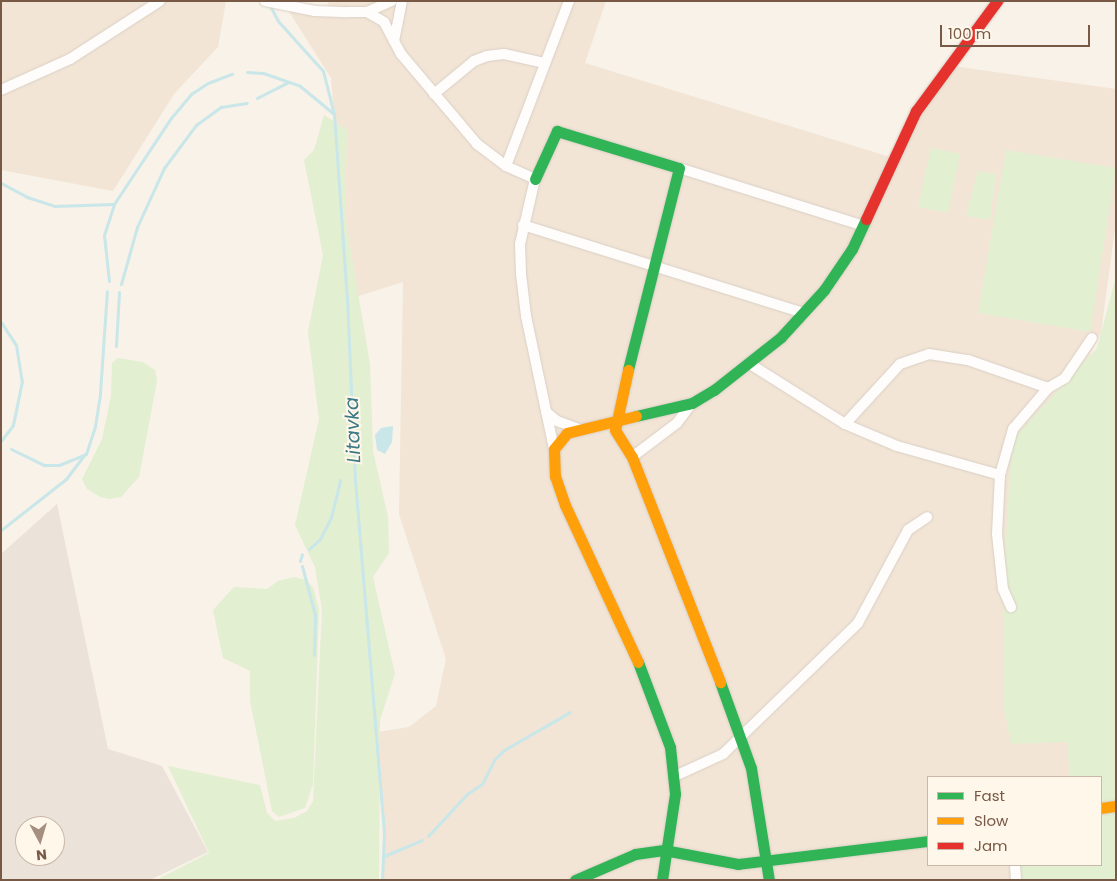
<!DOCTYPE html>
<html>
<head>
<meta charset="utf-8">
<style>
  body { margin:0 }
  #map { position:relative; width:1117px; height:881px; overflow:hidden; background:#f8f2e8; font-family:Poppins,sans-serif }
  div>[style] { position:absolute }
  .residential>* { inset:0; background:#f2e5d5 }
  .industrial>* { inset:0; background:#ebe2d9 }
  .green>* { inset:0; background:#e3efd1 }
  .water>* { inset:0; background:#c9e6e9 }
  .stream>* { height:3px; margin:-1.5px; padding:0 1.5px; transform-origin:1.5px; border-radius:1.5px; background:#c9e6e9 }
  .roads { filter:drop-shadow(0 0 1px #d9cfc6) drop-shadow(0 0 1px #d9cfc6) }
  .street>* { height:10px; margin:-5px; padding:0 5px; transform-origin:5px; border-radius:5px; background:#fefdfc }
  .fast>* { height:11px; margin:-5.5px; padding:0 5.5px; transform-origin:5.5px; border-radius:5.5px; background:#30b455 }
  .slow>* { height:11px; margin:-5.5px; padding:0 5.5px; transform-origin:5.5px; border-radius:5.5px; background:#ff9f0a }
  .jam>* { height:11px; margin:-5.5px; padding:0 5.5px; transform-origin:5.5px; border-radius:5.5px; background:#e5322d }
  span { translate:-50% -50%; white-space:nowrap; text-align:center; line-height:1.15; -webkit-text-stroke:4px #fff7ea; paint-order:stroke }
  .water-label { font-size:19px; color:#3b7987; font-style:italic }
  .frame { position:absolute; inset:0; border:2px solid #785946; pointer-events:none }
  .legend { position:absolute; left:927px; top:776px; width:175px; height:90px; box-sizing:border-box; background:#fff7ea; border:1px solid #c9b8a8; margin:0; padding:6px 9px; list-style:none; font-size:15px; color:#785946 }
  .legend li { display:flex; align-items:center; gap:10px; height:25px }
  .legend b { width:25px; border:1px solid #c9b8a8 }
  .north { position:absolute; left:15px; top:816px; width:50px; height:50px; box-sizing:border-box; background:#fff7ea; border:1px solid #c9b8a8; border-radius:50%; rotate:174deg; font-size:14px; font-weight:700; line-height:20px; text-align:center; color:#785946 }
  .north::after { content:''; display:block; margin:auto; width:18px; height:22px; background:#a58f7f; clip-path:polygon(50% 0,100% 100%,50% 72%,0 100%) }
  .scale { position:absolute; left:940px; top:25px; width:150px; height:22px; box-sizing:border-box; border:2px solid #785946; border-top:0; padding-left:6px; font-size:15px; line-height:18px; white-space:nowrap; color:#785946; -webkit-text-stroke:4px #fff7ea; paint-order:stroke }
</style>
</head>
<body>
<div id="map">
  <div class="residential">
    <div style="clip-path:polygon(1px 1px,226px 1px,218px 47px,174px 94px,113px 191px,1px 170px)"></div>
    <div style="clip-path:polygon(329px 1px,606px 1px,585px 63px,890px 157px,945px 65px,1116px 89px,1116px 221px,1101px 333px,1032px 468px,1073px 777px,928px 777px,928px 865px,1076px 865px,1076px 880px,383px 880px,385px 833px,378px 732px,409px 727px,436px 706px,446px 659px,399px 514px,403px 282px,349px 299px,331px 78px,288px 10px,323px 17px)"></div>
  </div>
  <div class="industrial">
    <div style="clip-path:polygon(evenodd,57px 504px,108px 749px,162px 766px,208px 852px,150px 880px,1px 880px,1px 554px,57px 504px,25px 826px,55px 826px,55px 856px,25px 856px,25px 826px)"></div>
  </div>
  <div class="green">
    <div style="clip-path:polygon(324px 115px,347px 130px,345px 216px,370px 364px,373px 451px,388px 517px,389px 553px,373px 577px,395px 674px,380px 720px,379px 880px,156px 880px,209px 853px,168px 766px,260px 785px,267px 813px,275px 821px,294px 818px,307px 811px,313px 801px,322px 610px,315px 567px,295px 525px,319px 419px,308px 332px,323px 255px,304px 160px,314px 150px)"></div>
    <div style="clip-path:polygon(931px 148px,960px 154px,948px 213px,918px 207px)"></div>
    <div style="clip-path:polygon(1006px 150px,1116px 168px,1090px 332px,978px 313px)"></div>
    <div style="clip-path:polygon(978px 171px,996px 174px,990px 220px,966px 216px)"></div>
    <div style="clip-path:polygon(1116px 277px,1116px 880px,1021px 880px,1020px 865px,1101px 865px,1101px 777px,1070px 777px,1067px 742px,1011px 744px,1003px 703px,1003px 589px,1012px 440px,1097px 348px)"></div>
    <div style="clip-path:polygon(118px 358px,143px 362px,155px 370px,157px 381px,139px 477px,121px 497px,109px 499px,100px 497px,87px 489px,82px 479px,102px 439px,111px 396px,112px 363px)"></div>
    <div style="clip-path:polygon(294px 577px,306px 580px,313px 587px,319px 610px,313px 784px,305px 808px,279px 817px,272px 811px,262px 760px,250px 701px,250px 671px,223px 658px,213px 610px,234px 587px,267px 589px,278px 581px)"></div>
  </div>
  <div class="water">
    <div style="clip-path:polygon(393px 426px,392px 442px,385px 454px,377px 450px,375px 435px,381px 428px)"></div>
  </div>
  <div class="stream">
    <div style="left:269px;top:4px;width:19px;rotate:62deg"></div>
    <div style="left:278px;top:21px;width:67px;rotate:48deg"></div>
    <div style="left:323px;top:71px;width:44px;rotate:75.7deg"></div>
    <div style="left:334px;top:114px;width:184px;rotate:86deg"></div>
    <div style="left:347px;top:298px;width:182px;rotate:87.5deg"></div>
    <div style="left:355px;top:480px;width:354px;rotate:85.3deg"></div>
    <div style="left:384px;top:833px;width:47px;rotate:92.4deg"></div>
    <div style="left:247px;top:72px;width:16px;rotate:4deg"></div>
    <div style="left:263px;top:73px;width:39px;rotate:19deg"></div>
    <div style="left:300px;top:86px;width:44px;rotate:39.5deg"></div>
    <div style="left:257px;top:98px;width:35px;rotate:-27deg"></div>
    <div style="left:1px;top:183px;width:30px;rotate:28deg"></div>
    <div style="left:27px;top:197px;width:28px;rotate:18deg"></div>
    <div style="left:54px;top:206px;width:60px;rotate:-1.9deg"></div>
    <div style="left:109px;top:281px;width:46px;rotate:-96.2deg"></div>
    <div style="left:104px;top:235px;width:33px;rotate:-72deg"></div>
    <div style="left:114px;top:204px;width:103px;rotate:-56.5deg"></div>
    <div style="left:171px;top:118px;width:31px;rotate:-50deg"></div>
    <div style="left:191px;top:94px;width:20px;rotate:-33deg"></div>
    <div style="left:208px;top:83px;width:26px;rotate:-21deg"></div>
    <div style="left:121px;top:284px;width:59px;rotate:-74.3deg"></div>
    <div style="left:137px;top:227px;width:65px;rotate:-65.4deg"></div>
    <div style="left:164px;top:168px;width:54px;rotate:-53.3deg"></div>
    <div style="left:196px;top:125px;width:31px;rotate:-36deg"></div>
    <div style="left:221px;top:107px;width:26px;rotate:-9deg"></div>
    <div style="left:1px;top:322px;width:27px;rotate:57deg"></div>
    <div style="left:16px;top:345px;width:36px;rotate:81deg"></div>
    <div style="left:22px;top:381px;width:45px;rotate:101.6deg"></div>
    <div style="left:13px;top:425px;width:20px;rotate:127deg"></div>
    <div style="left:116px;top:346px;width:54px;rotate:-86.8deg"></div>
    <div style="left:11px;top:449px;width:37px;rotate:26deg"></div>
    <div style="left:44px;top:465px;width:15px"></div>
    <div style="left:59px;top:465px;width:29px;rotate:-22deg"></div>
    <div style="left:86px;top:454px;width:29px;rotate:-72deg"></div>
    <div style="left:95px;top:426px;width:33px;rotate:-81deg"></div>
    <div style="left:100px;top:393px;width:102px;rotate:-86.1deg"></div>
    <div style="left:1px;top:530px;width:83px;rotate:-38.1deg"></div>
    <div style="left:66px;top:479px;width:31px;rotate:-53deg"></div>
    <div style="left:309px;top:549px;width:15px;rotate:-42deg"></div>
    <div style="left:320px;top:539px;width:25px;rotate:-63deg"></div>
    <div style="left:331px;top:517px;width:38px;rotate:-76deg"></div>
    <div style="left:300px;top:561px;width:7px;rotate:-74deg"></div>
    <div style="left:302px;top:566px;width:51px;rotate:75.1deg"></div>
    <div style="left:315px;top:615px;width:40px;rotate:91.4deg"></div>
    <div style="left:428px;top:836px;width:57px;rotate:-47.1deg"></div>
    <div style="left:467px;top:794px;width:18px;rotate:-34deg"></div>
    <div style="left:482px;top:784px;width:27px;rotate:-63deg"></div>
    <div style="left:494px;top:760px;width:14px;rotate:-45deg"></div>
    <div style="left:504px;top:750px;width:76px;rotate:-29.9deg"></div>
    <div style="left:384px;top:856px;width:41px;rotate:-22.8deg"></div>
  </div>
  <div class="roads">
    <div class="street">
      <div style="left:265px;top:1px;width:51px;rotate:11.3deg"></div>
      <div style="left:315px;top:11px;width:33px;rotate:2deg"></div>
      <div style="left:348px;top:12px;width:19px"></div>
      <div style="left:367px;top:12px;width:27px;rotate:-24deg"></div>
      <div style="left:367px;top:12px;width:20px;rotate:30deg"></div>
      <div style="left:384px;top:22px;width:36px;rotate:62deg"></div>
      <div style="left:401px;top:54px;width:118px;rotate:49.8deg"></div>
      <div style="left:477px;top:144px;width:36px;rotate:37deg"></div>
      <div style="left:506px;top:166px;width:32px;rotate:24deg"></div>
      <div style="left:535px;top:179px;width:67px;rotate:103deg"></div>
      <div style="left:520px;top:244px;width:30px;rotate:88deg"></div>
      <div style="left:521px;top:274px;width:42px;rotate:83.2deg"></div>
      <div style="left:526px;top:316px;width:136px;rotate:78.1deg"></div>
      <div style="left:394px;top:41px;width:41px;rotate:-78.7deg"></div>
      <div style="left:1px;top:90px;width:76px;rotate:-24.2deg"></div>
      <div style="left:70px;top:59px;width:107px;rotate:-32.8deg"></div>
      <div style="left:434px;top:94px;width:52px;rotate:-39.5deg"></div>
      <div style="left:474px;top:61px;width:14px;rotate:-21deg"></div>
      <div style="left:487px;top:56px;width:17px;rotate:-7deg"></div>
      <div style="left:504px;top:54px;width:42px;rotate:12.4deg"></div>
      <div style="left:506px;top:166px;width:177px;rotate:-69.1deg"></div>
      <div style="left:679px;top:168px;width:194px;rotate:17.4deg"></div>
      <div style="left:523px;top:225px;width:294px;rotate:17.4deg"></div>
      <div style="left:750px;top:364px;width:112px;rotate:32.3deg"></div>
      <div style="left:845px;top:424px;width:56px;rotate:22.9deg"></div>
      <div style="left:897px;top:446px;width:107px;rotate:15.7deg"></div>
      <div style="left:1000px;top:475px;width:48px;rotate:-74.2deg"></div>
      <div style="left:1013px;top:429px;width:54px;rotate:-49.5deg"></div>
      <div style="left:1048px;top:388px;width:20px;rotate:-30deg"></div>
      <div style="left:1065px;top:378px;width:48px;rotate:-56deg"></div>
      <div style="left:546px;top:412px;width:14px;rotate:39deg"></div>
      <div style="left:557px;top:421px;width:23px;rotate:20deg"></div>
      <div style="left:845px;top:424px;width:81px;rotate:-47.5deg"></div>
      <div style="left:900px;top:364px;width:31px;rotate:-19deg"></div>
      <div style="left:929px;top:354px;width:39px;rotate:9deg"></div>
      <div style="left:968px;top:360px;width:85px;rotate:19.3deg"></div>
      <div style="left:632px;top:457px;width:56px;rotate:-37.1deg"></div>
      <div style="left:677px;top:423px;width:25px;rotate:-53deg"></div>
      <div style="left:1000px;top:475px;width:59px;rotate:92.9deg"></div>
      <div style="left:997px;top:534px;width:55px;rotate:83.8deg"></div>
      <div style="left:1003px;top:589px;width:20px;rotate:66deg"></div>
      <div style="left:675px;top:776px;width:53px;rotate:-24.6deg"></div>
      <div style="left:723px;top:754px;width:188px;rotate:-44.1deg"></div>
      <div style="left:858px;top:623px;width:106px;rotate:-61.7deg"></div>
      <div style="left:908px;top:530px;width:23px;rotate:-34deg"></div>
      <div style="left:1015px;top:865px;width:15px;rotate:86deg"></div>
    </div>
    <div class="fast">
      <div style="left:535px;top:179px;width:53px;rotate:-65.4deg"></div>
      <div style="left:557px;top:131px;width:127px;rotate:16.9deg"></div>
      <div style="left:679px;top:168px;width:208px;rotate:104.2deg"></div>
      <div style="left:636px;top:416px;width:57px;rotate:-13.1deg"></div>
      <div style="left:692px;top:403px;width:26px;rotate:-31deg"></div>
      <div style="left:714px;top:390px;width:85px;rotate:-38.3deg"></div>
      <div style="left:781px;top:337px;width:64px;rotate:-47.5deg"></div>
      <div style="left:824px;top:290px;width:50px;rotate:-55.7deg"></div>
      <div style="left:852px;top:249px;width:33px;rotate:-65deg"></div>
      <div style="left:638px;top:662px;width:91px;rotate:69.4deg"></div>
      <div style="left:670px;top:747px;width:47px;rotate:83.9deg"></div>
      <div style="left:675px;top:794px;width:87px;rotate:98.6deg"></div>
      <div style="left:720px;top:682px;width:91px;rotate:70.2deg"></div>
      <div style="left:751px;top:768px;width:113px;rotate:80.9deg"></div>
      <div style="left:575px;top:880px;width:65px;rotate:-23.4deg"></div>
      <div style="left:635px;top:854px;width:29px;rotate:-8deg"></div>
      <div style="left:664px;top:850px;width:75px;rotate:10.7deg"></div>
      <div style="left:738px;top:864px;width:191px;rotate:-6.9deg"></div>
    </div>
    <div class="slow">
      <div style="left:628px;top:370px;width:61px;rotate:102.2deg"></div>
      <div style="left:615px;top:430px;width:32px;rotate:58deg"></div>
      <div style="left:632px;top:457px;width:242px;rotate:68.6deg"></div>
      <div style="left:636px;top:416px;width:71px;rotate:166.2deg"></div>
      <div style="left:567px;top:433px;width:21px;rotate:129deg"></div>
      <div style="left:554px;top:449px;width:27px;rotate:88deg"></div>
      <div style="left:555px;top:476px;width:31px;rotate:71deg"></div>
      <div style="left:565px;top:505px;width:173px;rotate:65.1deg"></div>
      <div style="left:1101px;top:808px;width:15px;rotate:-8deg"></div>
    </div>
    <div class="jam">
      <div style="left:866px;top:219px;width:119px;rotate:-65.2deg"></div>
      <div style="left:916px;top:111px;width:137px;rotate:-53.6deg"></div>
    </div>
  </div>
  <div class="water-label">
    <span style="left:353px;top:430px;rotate:-92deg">Litavka</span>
  </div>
  <div class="frame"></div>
  <ul class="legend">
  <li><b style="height:6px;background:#30b455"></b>Fast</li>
  <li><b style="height:6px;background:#ff9f0a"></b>Slow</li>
  <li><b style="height:6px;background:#e5322d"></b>Jam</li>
  </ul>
  <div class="north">N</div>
  <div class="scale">100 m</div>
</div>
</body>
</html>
